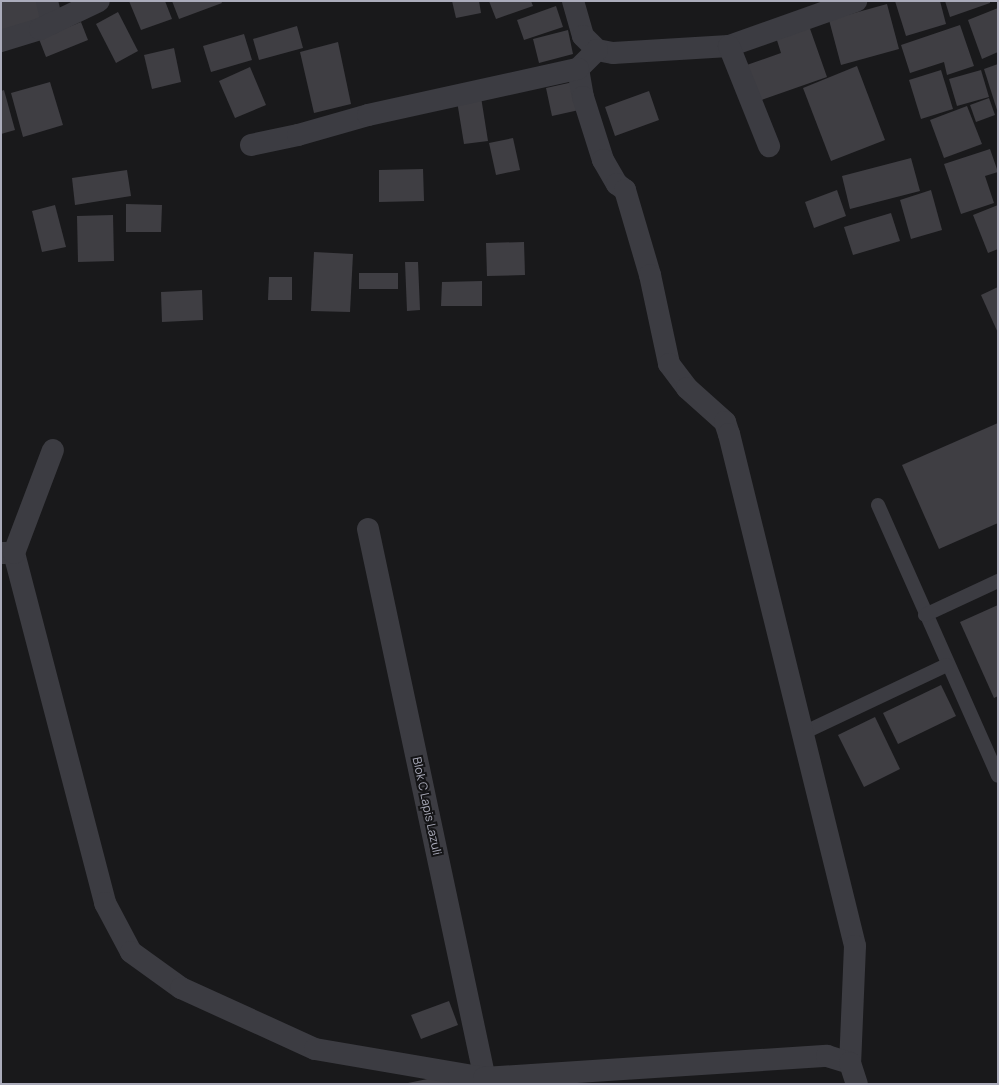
<!DOCTYPE html>
<html>
<head>
<meta charset="utf-8">
<style>
  body { margin:0 }
  #map { position:relative; width:999px; height:1085px; overflow:hidden; background:#19191b; font-family:Manrope,sans-serif }
  div>[style] { position:absolute }
  .building>* { inset:0; background:#3f3e43 }
  .lane>* { height:14px; margin:-7px; padding:0 7px; transform-origin:7px; border-radius:7px; background:#3c3c42 }
  .street>* { height:22px; margin:-11px; padding:0 11px; transform-origin:11px; border-radius:11px; background:#3c3c42 }
  span { translate:-50% -50%; white-space:nowrap; text-align:center; line-height:1.15; -webkit-text-stroke:4px #141416; paint-order:stroke }
  .street-label { font-size:12px; color:#abacbb }
  .frame { position:absolute; inset:0; border:2px solid #abacbb; pointer-events:none }
</style>
</head>
<body>
<div id="map">
  <div class="building">
    <div style="clip-path:polygon(1px 1px,45px 1px,50px 22px,1px 34px)"></div>
    <div style="clip-path:polygon(129px 1px,165px 1px,172px 19px,141px 30px)"></div>
    <div style="clip-path:polygon(172px 1px,221px 1px,222px 3px,179px 19px)"></div>
    <div style="clip-path:polygon(452px 1px,479px 1px,481px 13px,456px 18px)"></div>
    <div style="clip-path:polygon(489px 1px,531px 1px,533px 6px,496px 19px)"></div>
    <div style="clip-path:polygon(895px 1px,940px 1px,946px 24px,906px 36px)"></div>
    <div style="clip-path:polygon(945px 1px,990px 1px,990px 3px,950px 17px)"></div>
    <div style="clip-path:polygon(887px 4px,899px 49px,841px 65px,829px 20px)"></div>
    <div style="clip-path:polygon(556px 6px,563px 27px,524px 40px,517px 20px)"></div>
    <div style="clip-path:polygon(998px 8px,998px 52px,982px 59px,968px 20px)"></div>
    <div style="clip-path:polygon(118px 12px,138px 51px,116px 63px,96px 24px)"></div>
    <div style="clip-path:polygon(81px 22px,88px 40px,46px 57px,39px 39px)"></div>
    <div style="clip-path:polygon(808px 23px,827px 77px,753px 103px,741px 67px,781px 53px,775px 34px)"></div>
    <div style="clip-path:polygon(960px 25px,974px 66px,947px 75px,944px 62px,910px 73px,901px 45px)"></div>
    <div style="clip-path:polygon(297px 26px,303px 48px,259px 60px,253px 39px)"></div>
    <div style="clip-path:polygon(568px 30px,573px 54px,539px 63px,533px 39px)"></div>
    <div style="clip-path:polygon(244px 34px,252px 60px,211px 72px,203px 46px)"></div>
    <div style="clip-path:polygon(338px 42px,351px 104px,314px 113px,300px 52px)"></div>
    <div style="clip-path:polygon(174px 48px,181px 82px,152px 89px,144px 55px)"></div>
    <div style="clip-path:polygon(998px 64px,998px 110px,997px 110px,984px 69px)"></div>
    <div style="clip-path:polygon(857px 66px,885px 140px,831px 161px,803px 88px)"></div>
    <div style="clip-path:polygon(250px 67px,266px 105px,235px 118px,219px 81px)"></div>
    <div style="clip-path:polygon(941px 70px,953px 109px,921px 119px,909px 80px)"></div>
    <div style="clip-path:polygon(981px 70px,989px 97px,957px 106px,949px 79px)"></div>
    <div style="clip-path:polygon(50px 82px,63px 125px,23px 137px,11px 93px)"></div>
    <div style="clip-path:polygon(573px 82px,579px 110px,552px 116px,546px 88px)"></div>
    <div style="clip-path:polygon(4px 90px,15px 130px,1px 134px,1px 91px)"></div>
    <div style="clip-path:polygon(649px 91px,659px 120px,615px 136px,605px 107px)"></div>
    <div style="clip-path:polygon(481px 97px,488px 141px,464px 144px,457px 101px)"></div>
    <div style="clip-path:polygon(989px 98px,995px 115px,976px 122px,970px 105px)"></div>
    <div style="clip-path:polygon(967px 106px,982px 144px,944px 158px,930px 120px)"></div>
    <div style="clip-path:polygon(513px 138px,520px 170px,496px 175px,489px 143px)"></div>
    <div style="clip-path:polygon(990px 149px,998px 172px,985px 176px,994px 203px,961px 214px,944px 164px)"></div>
    <div style="clip-path:polygon(911px 158px,920px 191px,850px 209px,842px 176px)"></div>
    <div style="clip-path:polygon(423px 169px,424px 201px,379px 202px,379px 170px)"></div>
    <div style="clip-path:polygon(127px 170px,131px 196px,75px 205px,72px 178px)"></div>
    <div style="clip-path:polygon(837px 190px,846px 216px,814px 228px,805px 202px)"></div>
    <div style="clip-path:polygon(931px 190px,942px 230px,911px 239px,900px 200px)"></div>
    <div style="clip-path:polygon(126px 204px,162px 205px,161px 232px,126px 232px)"></div>
    <div style="clip-path:polygon(55px 205px,66px 247px,42px 252px,32px 211px)"></div>
    <div style="clip-path:polygon(998px 205px,998px 249px,988px 253px,973px 215px)"></div>
    <div style="clip-path:polygon(891px 213px,900px 241px,853px 255px,844px 227px)"></div>
    <div style="clip-path:polygon(113px 215px,114px 261px,78px 262px,77px 216px)"></div>
    <div style="clip-path:polygon(524px 242px,525px 275px,487px 276px,486px 243px)"></div>
    <div style="clip-path:polygon(314px 252px,353px 254px,350px 312px,311px 311px)"></div>
    <div style="clip-path:polygon(405px 262px,418px 262px,420px 310px,407px 311px)"></div>
    <div style="clip-path:polygon(359px 273px,398px 273px,398px 289px,359px 289px)"></div>
    <div style="clip-path:polygon(269px 277px,292px 277px,292px 300px,268px 300px)"></div>
    <div style="clip-path:polygon(482px 281px,482px 306px,441px 306px,442px 282px)"></div>
    <div style="clip-path:polygon(998px 287px,998px 333px,981px 295px)"></div>
    <div style="clip-path:polygon(202px 290px,203px 320px,162px 322px,161px 292px)"></div>
    <div style="clip-path:polygon(998px 423px,998px 523px,939px 549px,902px 465px)"></div>
    <div style="clip-path:polygon(998px 605px,998px 696px,994px 698px,960px 622px)"></div>
    <div style="clip-path:polygon(941px 685px,956px 716px,898px 744px,883px 713px)"></div>
    <div style="clip-path:polygon(875px 717px,900px 769px,864px 787px,838px 735px)"></div>
    <div style="clip-path:polygon(449px 1001px,458px 1025px,421px 1039px,411px 1015px)"></div>
    <div style="clip-path:polygon(447px 1075px,449px 1084px,408px 1084px,408px 1083px)"></div>
  </div>
  <div class="lane">
    <div style="left:878px;top:505px;width:296px;rotate:66.1deg"></div>
    <div style="left:925px;top:615px;width:81px;rotate:-25deg"></div>
    <div style="left:801px;top:734px;width:161px;rotate:-25.3deg"></div>
  </div>
  <div class="street">
    <div style="left:47px;top:1px;width:23px;rotate:77deg"></div>
    <div style="left:573px;top:1px;width:36px;rotate:74deg"></div>
    <div style="left:583px;top:36px;width:20px;rotate:45deg"></div>
    <div style="left:597px;top:50px;width:16px;rotate:11deg"></div>
    <div style="left:613px;top:53px;width:116px;rotate:-3.5deg"></div>
    <div style="left:729px;top:46px;width:135px;rotate:-19.5deg"></div>
    <div style="left:1px;top:41px;width:41px;rotate:-17.1deg"></div>
    <div style="left:40px;top:29px;width:65px;rotate:-25.4deg"></div>
    <div style="left:729px;top:46px;width:108px;rotate:68.2deg"></div>
    <div style="left:597px;top:50px;width:27px;rotate:135deg"></div>
    <div style="left:578px;top:69px;width:28px;rotate:80deg"></div>
    <div style="left:583px;top:97px;width:66px;rotate:72.4deg"></div>
    <div style="left:603px;top:160px;width:28px;rotate:60deg"></div>
    <div style="left:617px;top:184px;width:10px;rotate:37deg"></div>
    <div style="left:625px;top:190px;width:89px;rotate:73.6deg"></div>
    <div style="left:650px;top:275px;width:91px;rotate:77.9deg"></div>
    <div style="left:669px;top:364px;width:30px;rotate:53deg"></div>
    <div style="left:687px;top:388px;width:51px;rotate:41.8deg"></div>
    <div style="left:725px;top:422px;width:13px;rotate:72deg"></div>
    <div style="left:729px;top:434px;width:527px;rotate:76.17deg"></div>
    <div style="left:855px;top:946px;width:117px;rotate:92.4deg"></div>
    <div style="left:251px;top:145px;width:48px;rotate:-12deg"></div>
    <div style="left:298px;top:135px;width:73px;rotate:-15.9deg"></div>
    <div style="left:368px;top:115px;width:215px;rotate:-12.4deg"></div>
    <div style="left:368px;top:529px;width:567px;rotate:78deg"></div>
    <div style="left:1px;top:553px;width:13px"></div>
    <div style="left:14px;top:553px;width:362px;rotate:75.4deg"></div>
    <div style="left:105px;top:903px;width:55px;rotate:62deg"></div>
    <div style="left:131px;top:952px;width:62px;rotate:35.8deg"></div>
    <div style="left:181px;top:988px;width:147px;rotate:24.5deg"></div>
    <div style="left:315px;top:1049px;width:171px;rotate:9.7deg"></div>
    <div style="left:484px;top:1078px;width:344px;rotate:-3.7deg"></div>
    <div style="left:827px;top:1056px;width:24px;rotate:17deg"></div>
    <div style="left:850px;top:1063px;width:22px;rotate:72deg"></div>
    <div style="left:14px;top:553px;width:110px;rotate:-69.3deg"></div>
  </div>
  <div class="street-label">
    <span style="left:427px;top:806px;rotate:78deg">Blok C Lapis Lazuli</span>
  </div>
  <div class="frame"></div>
</div>
</body>
</html>
